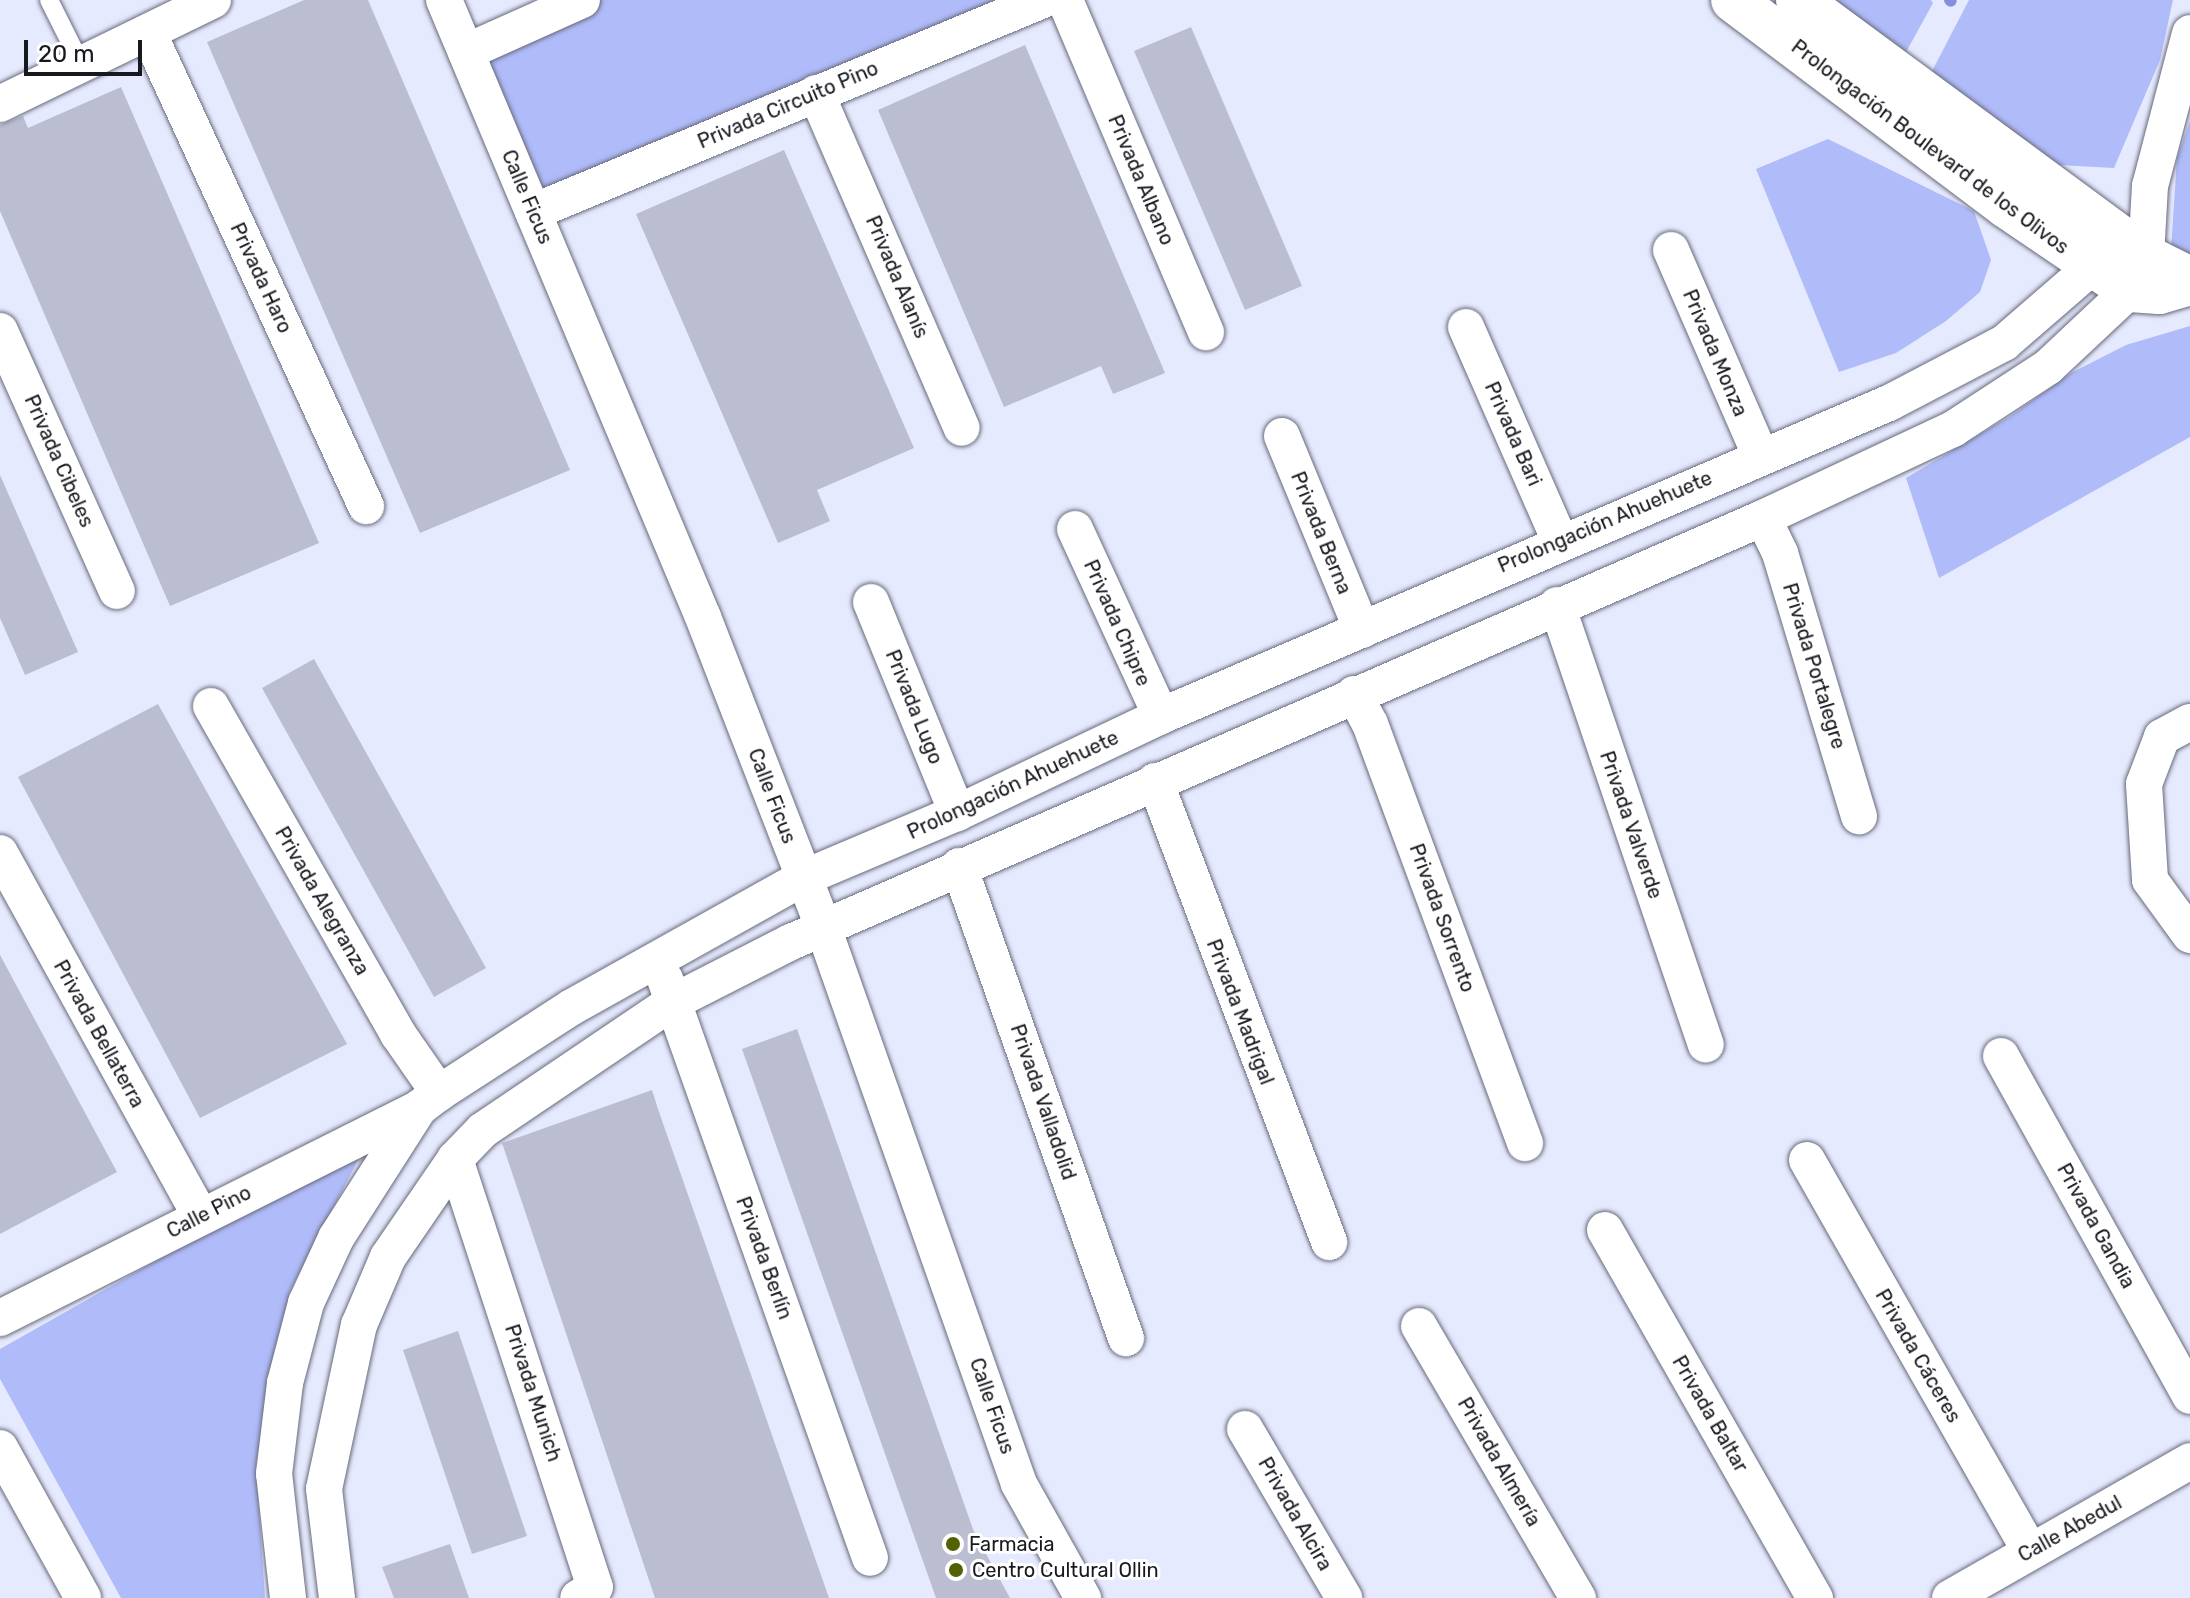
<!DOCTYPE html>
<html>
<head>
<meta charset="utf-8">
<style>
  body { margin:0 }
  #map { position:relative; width:2190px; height:1598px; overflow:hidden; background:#e6eafe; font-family:Rubik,sans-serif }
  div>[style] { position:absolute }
  .green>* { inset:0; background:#b0bbf9 }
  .stream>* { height:12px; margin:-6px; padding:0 6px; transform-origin:6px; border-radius:6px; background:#8590dd }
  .building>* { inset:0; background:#bbbed1 }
  .roads { filter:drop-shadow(0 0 2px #676a7b) drop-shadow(0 0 2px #676a7b) }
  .service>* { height:18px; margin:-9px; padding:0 9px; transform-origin:9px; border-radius:9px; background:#fff }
  .minor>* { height:36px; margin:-18px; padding:0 18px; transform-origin:18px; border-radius:18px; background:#fff }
  .tertiary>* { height:44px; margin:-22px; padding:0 22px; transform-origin:22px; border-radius:22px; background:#fff }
  .dots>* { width:22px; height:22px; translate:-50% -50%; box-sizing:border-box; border:4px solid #fff; border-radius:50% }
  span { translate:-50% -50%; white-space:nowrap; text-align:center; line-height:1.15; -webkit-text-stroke:6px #fff; paint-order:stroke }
  .street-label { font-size:20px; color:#17191f }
  .poi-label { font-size:20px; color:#17191f }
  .left { translate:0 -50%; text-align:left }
  .scale { position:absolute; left:24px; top:40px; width:118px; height:36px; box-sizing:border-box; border:4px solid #17191f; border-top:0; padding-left:10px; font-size:24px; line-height:28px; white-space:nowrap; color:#17191f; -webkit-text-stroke:6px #fff; paint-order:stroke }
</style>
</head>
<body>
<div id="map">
  <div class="green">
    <div style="clip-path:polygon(586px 0,1042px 0,548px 205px,482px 47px)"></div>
    <div style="clip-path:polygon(1830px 0,1931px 0,1933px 3px,1905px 54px)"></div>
    <div style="clip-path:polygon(1969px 0,2173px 0,2160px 60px,2114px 168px,2040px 164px,1930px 75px)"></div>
    <div style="clip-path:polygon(2190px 121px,2190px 261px,2170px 265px,2177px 158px)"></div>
    <div style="clip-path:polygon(1828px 139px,1974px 211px,1991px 260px,1980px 292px,1946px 321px,1896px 353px,1839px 372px,1756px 169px)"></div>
    <div style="clip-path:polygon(2190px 326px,2190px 437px,1939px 578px,1906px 478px,2009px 417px,2071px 373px,2126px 345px)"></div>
    <div style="clip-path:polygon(368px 1141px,290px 1291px,256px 1465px,265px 1598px,121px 1598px,0 1379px,0 1349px)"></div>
  </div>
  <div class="stream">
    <div style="left:1950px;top:0;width:1px;rotate:45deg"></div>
  </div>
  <div class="building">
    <div style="clip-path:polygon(304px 0,368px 0,570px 470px,420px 533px,207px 42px)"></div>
    <div style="clip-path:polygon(1191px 27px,1302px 286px,1245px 310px,1134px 51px)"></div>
    <div style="clip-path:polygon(1025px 45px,1165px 373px,1113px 394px,1101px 366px,1004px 407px,878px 110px)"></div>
    <div style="clip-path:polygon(121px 87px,319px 543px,170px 606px,0 211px,0 125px,23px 116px,28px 128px)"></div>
    <div style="clip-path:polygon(784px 150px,914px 448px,817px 490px,830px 521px,778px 543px,636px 214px)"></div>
    <div style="clip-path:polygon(0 475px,78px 652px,25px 675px,0 618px)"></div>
    <div style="clip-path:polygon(314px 659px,486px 968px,434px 997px,262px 688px)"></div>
    <div style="clip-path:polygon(158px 704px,347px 1044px,200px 1118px,18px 777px)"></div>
    <div style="clip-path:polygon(0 955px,117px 1172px,0 1234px)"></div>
    <div style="clip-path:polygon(797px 1029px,974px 1532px,1010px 1598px,936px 1598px,742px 1049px)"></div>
    <div style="clip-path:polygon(652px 1090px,658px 1109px,829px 1598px,655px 1598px,502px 1143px)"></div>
    <div style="clip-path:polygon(458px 1331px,527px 1536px,472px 1554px,403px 1350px)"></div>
    <div style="clip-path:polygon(450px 1544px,469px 1598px,394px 1598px,382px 1567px)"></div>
  </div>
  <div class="roads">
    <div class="service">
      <div style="left:49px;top:0;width:72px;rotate:63.4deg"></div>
    </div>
    <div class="minor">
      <div style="left:444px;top:0;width:669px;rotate:67.23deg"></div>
      <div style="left:703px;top:617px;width:332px;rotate:68.8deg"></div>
      <div style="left:823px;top:927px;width:590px;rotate:70.61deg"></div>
      <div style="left:1019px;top:1484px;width:131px;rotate:60.7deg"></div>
      <div style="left:1065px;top:0;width:361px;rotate:67deg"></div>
      <div style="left:148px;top:32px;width:522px;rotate:65.3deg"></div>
      <div style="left:466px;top:52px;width:127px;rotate:-24.1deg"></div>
      <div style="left:816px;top:93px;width:365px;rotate:66.5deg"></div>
      <div style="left:0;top:104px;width:237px;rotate:-26deg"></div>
      <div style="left:533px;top:212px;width:552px;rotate:-22.57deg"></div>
      <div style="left:1671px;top:250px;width:223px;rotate:66.5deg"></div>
      <div style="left:1466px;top:327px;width:234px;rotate:66.3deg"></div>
      <div style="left:0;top:331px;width:285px;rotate:65.8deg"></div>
      <div style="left:1282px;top:436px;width:210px;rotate:67.6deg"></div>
      <div style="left:1763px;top:518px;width:39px;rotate:64deg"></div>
      <div style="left:1780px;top:553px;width:275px;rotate:73.3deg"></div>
      <div style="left:1075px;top:529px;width:206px;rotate:65.3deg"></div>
      <div style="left:871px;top:602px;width:228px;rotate:67.8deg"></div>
      <div style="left:1557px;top:605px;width:464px;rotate:71.3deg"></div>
      <div style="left:1354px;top:694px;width:34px;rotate:62deg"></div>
      <div style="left:1370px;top:724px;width:447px;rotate:69.7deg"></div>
      <div style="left:211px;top:706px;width:378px;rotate:60.3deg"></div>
      <div style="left:398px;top:1034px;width:72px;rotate:55.2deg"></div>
      <div style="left:2190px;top:722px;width:32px;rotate:152deg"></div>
      <div style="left:2162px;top:737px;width:50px;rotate:111deg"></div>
      <div style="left:2144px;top:784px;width:96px;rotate:86.4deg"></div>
      <div style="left:2150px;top:880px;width:68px;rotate:54deg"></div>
      <div style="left:1155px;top:781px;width:493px;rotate:69.3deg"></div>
      <div style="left:0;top:853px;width:414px;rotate:61.1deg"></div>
      <div style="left:959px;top:866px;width:501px;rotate:70.52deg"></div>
      <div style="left:665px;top:979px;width:614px;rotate:70.5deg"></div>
      <div style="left:2001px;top:1056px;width:389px;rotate:60.9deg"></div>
      <div style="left:455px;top:1159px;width:450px;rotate:71.9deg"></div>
      <div style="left:595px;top:1587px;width:20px;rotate:147deg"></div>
      <div style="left:1807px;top:1160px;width:450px;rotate:60.3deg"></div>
      <div style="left:1605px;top:1230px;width:424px;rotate:60.3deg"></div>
      <div style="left:0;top:1318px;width:467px;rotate:-26.6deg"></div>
      <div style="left:1419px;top:1326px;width:315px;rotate:59.7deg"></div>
      <div style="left:1245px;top:1429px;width:196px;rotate:59.6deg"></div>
      <div style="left:0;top:1448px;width:171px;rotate:61deg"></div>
      <div style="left:288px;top:1598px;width:125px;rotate:-96.4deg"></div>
      <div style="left:274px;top:1474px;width:92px;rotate:-83.1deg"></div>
      <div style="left:285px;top:1383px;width:83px;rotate:-75.3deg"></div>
      <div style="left:306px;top:1303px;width:72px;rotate:-65.2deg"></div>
      <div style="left:336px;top:1238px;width:154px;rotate:-57.4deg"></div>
      <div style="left:419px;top:1108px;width:25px;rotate:-37deg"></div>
      <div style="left:439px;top:1093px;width:158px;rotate:-32.9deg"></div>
      <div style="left:572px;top:1007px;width:265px;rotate:-29.2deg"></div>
      <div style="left:803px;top:878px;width:167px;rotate:-22.9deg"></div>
      <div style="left:957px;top:813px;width:226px;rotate:-25.4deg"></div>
      <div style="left:1161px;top:716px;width:792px;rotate:-23.27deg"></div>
      <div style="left:1889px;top:403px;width:130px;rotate:-27.6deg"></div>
      <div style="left:2004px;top:343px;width:118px;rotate:-40.9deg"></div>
      <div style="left:2093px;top:266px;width:28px;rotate:-58deg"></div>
      <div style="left:337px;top:1598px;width:110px;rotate:-96.8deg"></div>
      <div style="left:324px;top:1489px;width:168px;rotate:-78deg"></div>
      <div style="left:359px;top:1325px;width:74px;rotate:-66.9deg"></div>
      <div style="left:388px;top:1257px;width:119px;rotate:-55.6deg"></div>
      <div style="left:455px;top:1159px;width:40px;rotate:-46deg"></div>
      <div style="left:483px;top:1130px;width:229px;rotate:-34deg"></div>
      <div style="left:673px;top:1002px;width:132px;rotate:-27deg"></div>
      <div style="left:791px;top:942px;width:1060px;rotate:-23.57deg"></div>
      <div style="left:1763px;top:518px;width:210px;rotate:-25.1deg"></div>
      <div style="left:1953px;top:429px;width:113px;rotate:-33.1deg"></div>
      <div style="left:2048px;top:367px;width:112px;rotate:-43.2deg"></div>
      <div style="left:2130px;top:290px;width:37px;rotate:-64deg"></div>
      <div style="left:2146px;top:257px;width:71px;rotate:-86.8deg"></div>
      <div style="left:2150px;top:186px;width:158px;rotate:-75.3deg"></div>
      <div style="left:1950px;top:1598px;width:276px;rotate:-29.7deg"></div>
    </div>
    <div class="tertiary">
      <div style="left:1733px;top:0;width:341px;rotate:37deg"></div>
      <div style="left:2005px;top:205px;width:151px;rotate:34.2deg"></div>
      <div style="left:2130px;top:290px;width:29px;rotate:4deg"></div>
      <div style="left:2159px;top:292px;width:32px;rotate:-16deg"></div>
      <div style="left:1798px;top:0;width:433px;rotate:36.4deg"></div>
      <div style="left:2146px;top:257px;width:49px;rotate:26.6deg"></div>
    </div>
  </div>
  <div class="dots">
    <div style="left:953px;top:1544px;background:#526104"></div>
    <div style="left:956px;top:1570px;background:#526104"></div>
  </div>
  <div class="street-label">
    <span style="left:788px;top:105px;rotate:-23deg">Privada Circuito Pino</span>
    <span style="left:1930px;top:147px;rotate:37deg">Prolongación Boulevard de los Olivos</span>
    <span style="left:1141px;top:180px;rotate:67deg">Privada Albano</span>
    <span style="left:527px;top:197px;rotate:67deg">Calle Ficus</span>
    <span style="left:897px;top:277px;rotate:67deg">Privada Alanís</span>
    <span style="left:261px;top:278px;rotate:65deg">Privada Haro</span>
    <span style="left:1715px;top:353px;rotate:67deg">Privada Monza</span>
    <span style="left:1513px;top:434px;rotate:66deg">Privada Bari</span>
    <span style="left:59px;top:461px;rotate:66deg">Privada Cibeles</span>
    <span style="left:1605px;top:522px;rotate:-23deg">Prolongación Ahuehuete</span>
    <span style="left:1321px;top:533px;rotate:68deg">Privada Berna</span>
    <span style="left:1117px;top:623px;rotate:66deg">Privada Chipre</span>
    <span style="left:1814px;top:666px;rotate:73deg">Privada Portalegre</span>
    <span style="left:914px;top:707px;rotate:68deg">Privada Lugo</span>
    <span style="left:1013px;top:785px;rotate:-25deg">Prolongación Ahuehuete</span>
    <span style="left:772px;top:796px;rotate:69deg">Calle Ficus</span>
    <span style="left:1631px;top:825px;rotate:71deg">Privada Valverde</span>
    <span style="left:322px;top:901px;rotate:60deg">Privada Alegranza</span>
    <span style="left:1442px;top:918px;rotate:70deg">Privada Sorrento</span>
    <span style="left:1240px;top:1012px;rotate:69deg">Privada Madrigal</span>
    <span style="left:99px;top:1034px;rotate:61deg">Privada Bellaterra</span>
    <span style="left:1043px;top:1102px;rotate:71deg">Privada Valladolid</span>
    <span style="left:209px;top:1212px;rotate:-27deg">Calle Pino</span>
    <span style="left:2096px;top:1226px;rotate:61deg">Privada Gandia</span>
    <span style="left:764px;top:1258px;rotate:70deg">Privada Berlín</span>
    <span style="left:1918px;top:1356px;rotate:60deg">Privada Cáceres</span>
    <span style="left:533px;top:1393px;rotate:72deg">Privada Munich</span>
    <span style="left:992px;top:1406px;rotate:71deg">Calle Ficus</span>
    <span style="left:1710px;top:1414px;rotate:60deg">Privada Baltar</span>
    <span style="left:1499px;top:1462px;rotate:60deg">Privada Almería</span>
    <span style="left:1295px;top:1514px;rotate:60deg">Privada Alcira</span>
    <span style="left:2070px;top:1529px;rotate:-29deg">Calle Abedul</span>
  </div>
  <div class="poi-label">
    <span class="left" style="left:969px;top:1544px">Farmacia</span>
    <span class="left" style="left:972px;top:1570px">Centro Cultural Ollin</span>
  </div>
  <div class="scale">20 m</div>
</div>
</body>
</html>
